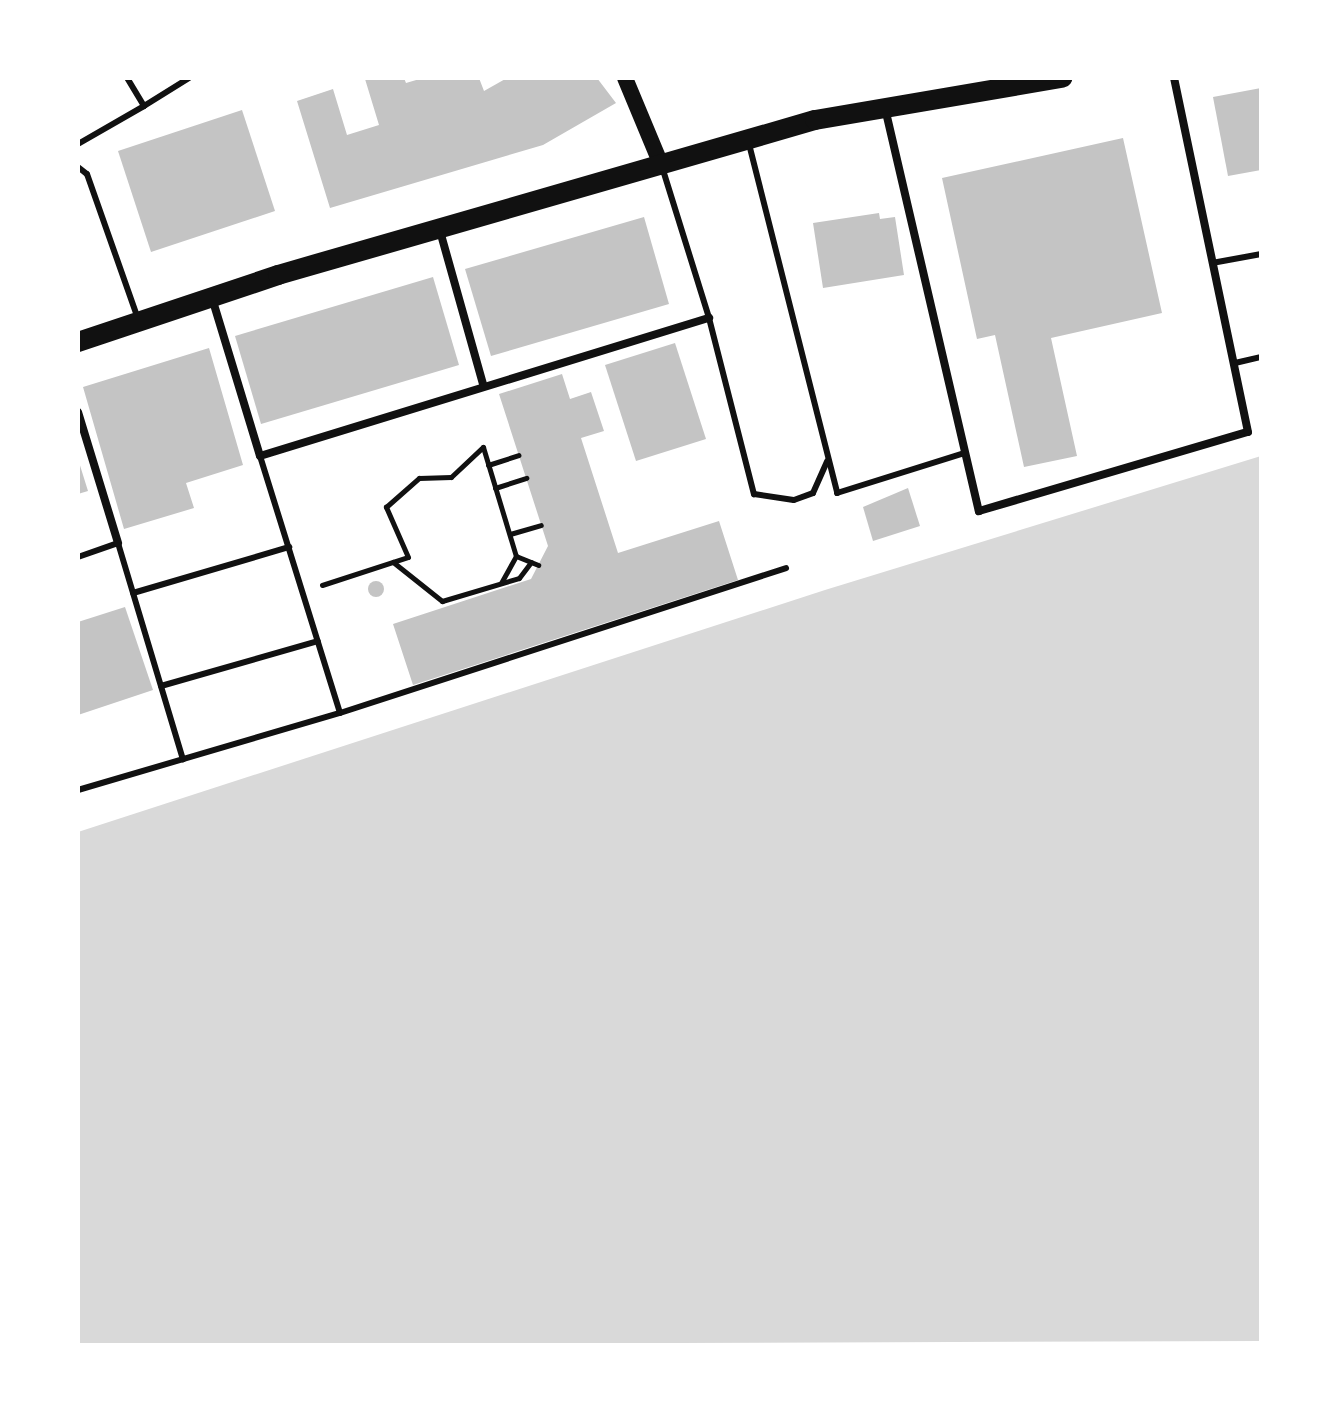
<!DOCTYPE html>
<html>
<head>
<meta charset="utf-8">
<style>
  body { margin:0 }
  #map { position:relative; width:1339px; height:1423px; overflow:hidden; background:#fff; font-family:"Source Sans 3",sans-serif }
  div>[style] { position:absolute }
  .water>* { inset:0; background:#d9d9d9 }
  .building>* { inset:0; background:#c4c4c4 }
  .round { border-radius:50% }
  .path>* { height:5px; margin:-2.5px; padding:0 2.5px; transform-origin:2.5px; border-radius:2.5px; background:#111 }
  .service>* { height:6px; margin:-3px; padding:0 3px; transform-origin:3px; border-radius:3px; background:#111 }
  .minor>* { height:8px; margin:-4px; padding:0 4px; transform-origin:4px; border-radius:4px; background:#111 }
  .secondary>* { height:16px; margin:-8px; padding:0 8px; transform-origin:8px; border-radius:8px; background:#111 }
  .primary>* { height:20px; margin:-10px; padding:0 10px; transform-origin:10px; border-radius:10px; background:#111 }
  span { translate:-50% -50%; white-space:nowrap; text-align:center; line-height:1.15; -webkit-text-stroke:6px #fff; paint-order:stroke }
  .frame { position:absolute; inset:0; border:80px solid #fff; pointer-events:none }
</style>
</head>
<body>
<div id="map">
  <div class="water">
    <div style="clip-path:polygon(1261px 456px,1261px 1341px,78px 1345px,78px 832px,825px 590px)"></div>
  </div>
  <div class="building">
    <div style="clip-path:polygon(369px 78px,404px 78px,406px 83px,423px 78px,479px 78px,484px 91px,507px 78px,597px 78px,616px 103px,543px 145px,330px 208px,297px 101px,333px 89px,347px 135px,379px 125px,365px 79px)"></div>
    <div style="clip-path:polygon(1261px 88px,1261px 170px,1228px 176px,1213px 97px)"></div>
    <div style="clip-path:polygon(242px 110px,275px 211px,151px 252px,118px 151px)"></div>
    <div style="clip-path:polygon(1123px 138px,1162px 313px,1051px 338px,1077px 456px,1024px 467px,995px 335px,977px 339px,942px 178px)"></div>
    <div style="clip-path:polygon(879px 213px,880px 219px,895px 217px,904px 275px,823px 288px,813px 223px)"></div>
    <div style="clip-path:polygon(644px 217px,669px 304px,491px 356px,465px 269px)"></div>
    <div style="clip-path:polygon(433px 277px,459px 365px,261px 424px,235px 336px)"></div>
    <div style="clip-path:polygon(675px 343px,706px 439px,636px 461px,605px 365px)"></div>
    <div style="clip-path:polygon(209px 348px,243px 465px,186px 483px,194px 508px,124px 529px,83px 387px)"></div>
    <div style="clip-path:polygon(562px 374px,570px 399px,591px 392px,604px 431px,581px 438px,618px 553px,719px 521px,738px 580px,413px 685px,393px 624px,531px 579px,548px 546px,499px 394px)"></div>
    <div style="clip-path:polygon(78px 459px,88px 491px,78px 494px)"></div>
    <div style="clip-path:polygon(908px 488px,920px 526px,873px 541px,863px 507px)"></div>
    <div class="round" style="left:368px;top:581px;width:16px;height:16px"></div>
    <div style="clip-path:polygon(125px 607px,153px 690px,78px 715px,78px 622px)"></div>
  </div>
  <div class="path">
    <div style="left:488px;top:465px;width:32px;rotate:-18deg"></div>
    <div style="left:495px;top:488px;width:33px;rotate:-18deg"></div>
    <div style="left:510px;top:534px;width:32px;rotate:-16deg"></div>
    <div style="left:393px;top:562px;width:63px;rotate:38.5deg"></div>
    <div style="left:442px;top:601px;width:80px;rotate:-16.6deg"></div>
    <div style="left:519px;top:578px;width:20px;rotate:-53deg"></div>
    <div style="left:501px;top:583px;width:31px;rotate:-61deg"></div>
    <div style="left:322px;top:585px;width:90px;rotate:-18deg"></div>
    <div style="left:408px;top:557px;width:55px;rotate:-113.7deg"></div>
    <div style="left:386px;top:507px;width:44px;rotate:-41.3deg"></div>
    <div style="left:419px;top:478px;width:32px;rotate:-2deg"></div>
    <div style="left:451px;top:477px;width:44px;rotate:-43.2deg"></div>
    <div style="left:483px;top:447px;width:114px;rotate:73.2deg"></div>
    <div style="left:516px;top:556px;width:24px;rotate:22deg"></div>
  </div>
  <div class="service">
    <div style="left:144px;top:106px;width:53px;rotate:-31.9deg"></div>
    <div style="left:78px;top:144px;width:76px;rotate:-29.9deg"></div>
    <div style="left:144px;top:106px;width:33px;rotate:-121deg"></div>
    <div style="left:749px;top:144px;width:360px;rotate:75.8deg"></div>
    <div style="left:837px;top:493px;width:134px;rotate:-17.4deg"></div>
    <div style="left:78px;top:167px;width:11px;rotate:38deg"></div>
    <div style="left:87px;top:174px;width:154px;rotate:70.6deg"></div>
    <div style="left:663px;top:170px;width:155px;rotate:72.7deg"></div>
    <div style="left:709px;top:318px;width:182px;rotate:75.7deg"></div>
    <div style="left:754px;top:494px;width:40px;rotate:8.5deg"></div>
    <div style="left:794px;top:500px;width:20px;rotate:-20deg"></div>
    <div style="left:813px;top:493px;width:35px;rotate:-66deg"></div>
    <div style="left:1212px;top:263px;width:50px;rotate:-10.4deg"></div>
    <div style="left:1235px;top:363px;width:27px;rotate:-13deg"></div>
    <div style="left:260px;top:456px;width:269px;rotate:72.7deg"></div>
    <div style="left:78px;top:557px;width:42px;rotate:-19.3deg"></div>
    <div style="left:118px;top:543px;width:226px;rotate:73.3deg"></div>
    <div style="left:133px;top:593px;width:163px;rotate:-16.4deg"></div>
    <div style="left:161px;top:686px;width:163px;rotate:-16deg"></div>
    <div style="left:78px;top:790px;width:273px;rotate:-16.4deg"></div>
    <div style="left:340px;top:713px;width:469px;rotate:-18deg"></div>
  </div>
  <div class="minor">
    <div style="left:885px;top:108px;width:414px;rotate:76.9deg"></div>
    <div style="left:979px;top:511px;width:280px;rotate:-16.4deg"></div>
    <div style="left:1248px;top:432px;width:362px;rotate:-101.8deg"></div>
    <div style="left:440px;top:231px;width:159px;rotate:74.3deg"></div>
    <div style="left:212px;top:298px;width:165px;rotate:73.1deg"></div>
    <div style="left:260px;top:456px;width:470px;rotate:-17.1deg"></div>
    <div style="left:78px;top:412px;width:137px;rotate:73deg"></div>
  </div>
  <div class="secondary">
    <div style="left:625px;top:78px;width:96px;rotate:67.4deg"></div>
  </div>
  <div class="primary">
    <div style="left:78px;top:342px;width:211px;rotate:-18.5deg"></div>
    <div style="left:278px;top:275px;width:559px;rotate:-16.1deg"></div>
    <div style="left:815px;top:120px;width:251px;rotate:-9.7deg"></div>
  </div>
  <div class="frame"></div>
</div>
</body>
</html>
